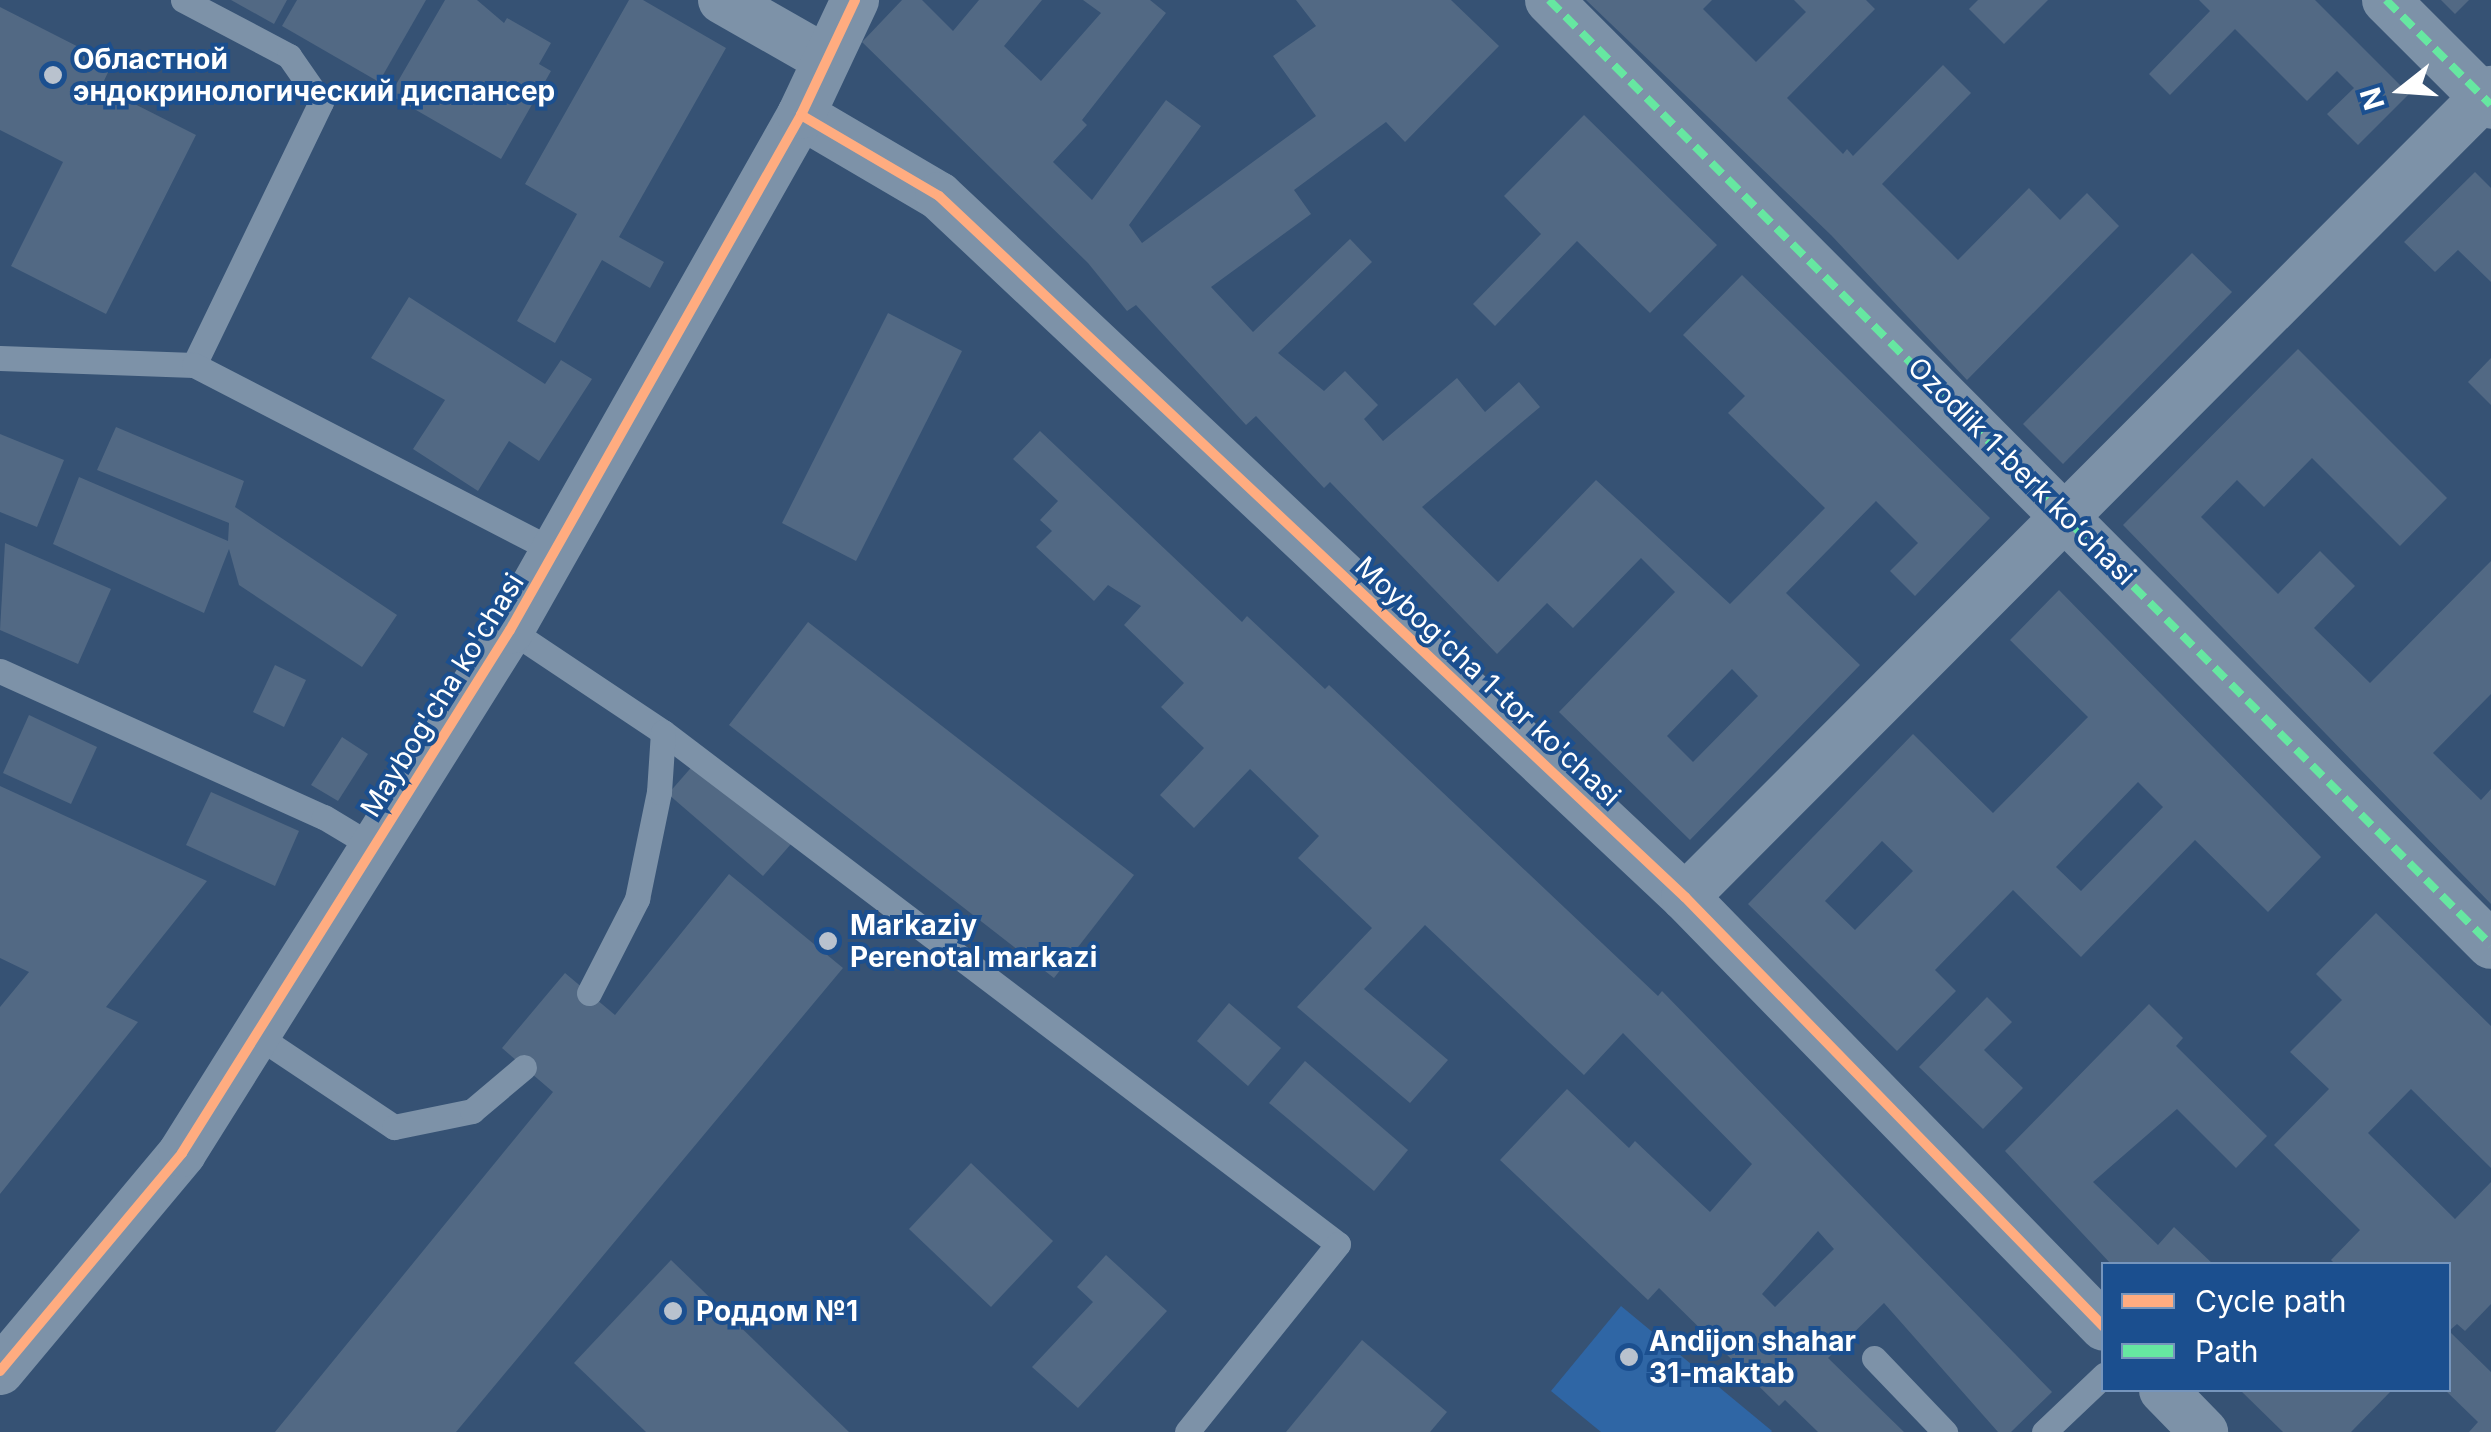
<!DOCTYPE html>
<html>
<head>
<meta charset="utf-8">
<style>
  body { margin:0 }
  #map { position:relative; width:2491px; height:1432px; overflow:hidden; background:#365274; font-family:Inter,sans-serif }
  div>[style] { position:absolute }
  .green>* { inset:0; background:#2f66a5 }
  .building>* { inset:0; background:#526984 }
  .service>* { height:25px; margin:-12.5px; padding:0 12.5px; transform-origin:12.5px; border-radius:12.5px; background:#7d92a8 }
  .minor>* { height:48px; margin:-24px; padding:0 24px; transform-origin:24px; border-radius:24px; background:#7d92a8 }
  .quiet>* { height:8px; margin-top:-4px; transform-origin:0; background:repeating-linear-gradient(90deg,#66e7a1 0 15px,transparent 0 23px) }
  .cycleway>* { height:10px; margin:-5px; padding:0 5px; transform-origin:5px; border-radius:5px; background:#ffac80 }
  .dots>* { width:28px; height:28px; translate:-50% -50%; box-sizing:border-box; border:5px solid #1b4f8f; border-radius:50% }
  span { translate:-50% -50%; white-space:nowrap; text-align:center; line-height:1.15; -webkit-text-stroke:8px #1b4f8f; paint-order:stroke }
  .poi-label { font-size:28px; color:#fff; font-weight:700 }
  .left { translate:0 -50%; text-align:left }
  .street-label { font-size:28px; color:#fff }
  .legend { position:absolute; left:2101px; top:1262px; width:350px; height:130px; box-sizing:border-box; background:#1b4f8f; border:2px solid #7695bc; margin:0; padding:12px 18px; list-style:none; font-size:30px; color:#fff }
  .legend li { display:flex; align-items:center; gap:20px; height:50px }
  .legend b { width:50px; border:2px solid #7695bc }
  .north { position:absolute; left:2351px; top:40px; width:100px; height:100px; -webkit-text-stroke:8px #1b4f8f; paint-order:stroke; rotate:253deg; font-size:28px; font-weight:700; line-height:40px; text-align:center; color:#fff }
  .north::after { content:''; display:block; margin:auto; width:35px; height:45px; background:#fff; clip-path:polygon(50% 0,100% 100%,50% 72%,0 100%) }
</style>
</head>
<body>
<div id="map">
  <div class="green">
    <div style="clip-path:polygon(1621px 1306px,1772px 1431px,1771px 1432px,1601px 1432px,1551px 1391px)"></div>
  </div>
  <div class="building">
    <div style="clip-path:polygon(231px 0,287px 0,274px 24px)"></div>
    <div style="clip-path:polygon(297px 0,426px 0,379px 82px,282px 26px)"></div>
    <div style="clip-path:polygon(445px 0,477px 0,504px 23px,507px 18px,551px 43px,539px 64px,551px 71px,501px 159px,390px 95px)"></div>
    <div style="clip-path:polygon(629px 0,643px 0,726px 48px,619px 237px,664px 262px,650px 288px,602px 260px,555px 343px,517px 321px,577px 214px,525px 184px)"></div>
    <div style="clip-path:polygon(evenodd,902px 0,922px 0,953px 31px,979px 0,1042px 0,1004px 46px,1041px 81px,1101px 13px,1083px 0,1150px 0,1166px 13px,1082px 120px,1087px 125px,1053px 162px,1092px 200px,1166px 100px,1201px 126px,1129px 225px,1142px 243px,1316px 116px,1273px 56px,1316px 26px,1296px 0,1451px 0,1499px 46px,1405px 142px,1386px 122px,1294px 190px,1311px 214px,1211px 287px,1253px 332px,1350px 239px,1372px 262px,1278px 353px,1324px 391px,1345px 371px,1378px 405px,1364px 419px,1383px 441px,1457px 378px,1485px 412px,1519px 382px,1540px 407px,1422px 507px,1498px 582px,1596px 480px,1730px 604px,1825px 508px,1728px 413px,1745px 396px,1683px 335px,1742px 275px,1990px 518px,1915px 596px,1890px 571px,1918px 543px,1876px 501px,1786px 593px,1860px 665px,1690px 840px,1559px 712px,1675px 592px,1641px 558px,1573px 628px,1547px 603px,1497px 654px,1330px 482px,1324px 488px,1256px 416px,1246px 425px,1136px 305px,1127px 311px,1088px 263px,862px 42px,902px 0,1732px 669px,1758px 696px,1693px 762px,1667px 736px,1732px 669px)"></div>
    <div style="clip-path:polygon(1586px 0,1712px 0,1703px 9px,1756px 62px,1806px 12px,1794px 0,1866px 0,1875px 9px,1787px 98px,1843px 154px,1847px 149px,1853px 156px,1943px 65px,1971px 93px,1882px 184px,1958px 260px,2029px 188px,2060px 220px,2087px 193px,2119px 226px,1967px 380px,1831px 235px)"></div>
    <div style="clip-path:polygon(1978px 0,2048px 0,2004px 44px,1969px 9px)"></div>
    <div style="clip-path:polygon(2199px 0,2315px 0,2409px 94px,2358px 145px,2327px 114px,2354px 88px,2337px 71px,2307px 101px,2235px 29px,2170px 95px,2149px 74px,2210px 11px)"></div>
    <div style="clip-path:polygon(2441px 0,2469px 0,2455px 14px)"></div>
    <div style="clip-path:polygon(0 7px,112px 64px,101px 87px,196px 135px,106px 314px,11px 266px,63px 162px,0 130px)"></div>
    <div style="clip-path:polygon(1584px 115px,1717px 245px,1650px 313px,1577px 241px,1495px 326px,1473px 304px,1541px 234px,1504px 196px)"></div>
    <div style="clip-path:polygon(2475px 172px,2491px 188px,2491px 282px,2458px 250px,2435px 272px,2404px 242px)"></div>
    <div style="clip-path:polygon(2192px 253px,2232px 292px,2063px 464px,2023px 424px)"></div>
    <div style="clip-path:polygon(409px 297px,545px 384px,561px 360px,592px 379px,539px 461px,509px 441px,478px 491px,413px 449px,445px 400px,371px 358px)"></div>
    <div style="clip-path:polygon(888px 313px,962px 351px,856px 561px,782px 523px)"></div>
    <div style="clip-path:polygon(2298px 349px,2447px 498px,2400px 546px,2312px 458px,2264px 507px,2237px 480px,2201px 517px,2278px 594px,2320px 551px,2355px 586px,2314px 628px,2370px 683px,2491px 561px,2491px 694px,2433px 753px,2481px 800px,2491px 789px,2491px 904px,2123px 525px)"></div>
    <div style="clip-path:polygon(2491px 358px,2491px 405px,2468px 382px)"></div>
    <div style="clip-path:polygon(116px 427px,244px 481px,235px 507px,397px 615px,362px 667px,239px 585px,229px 549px,204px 613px,53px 544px,79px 477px,228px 541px,229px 523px,97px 470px)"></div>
    <div style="clip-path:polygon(evenodd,1040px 431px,1242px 622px,1247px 616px,1325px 689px,1329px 685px,1658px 996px,1662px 991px,2052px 1392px,2011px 1432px,1998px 1432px,1884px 1303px,1828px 1358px,1904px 1432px,1818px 1432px,1785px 1400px,1779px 1406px,1659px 1288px,1648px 1300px,1500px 1160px,1567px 1089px,1629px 1148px,1635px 1141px,1710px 1212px,1752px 1164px,1623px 1033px,1584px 1075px,1425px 925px,1364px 989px,1448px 1060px,1410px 1103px,1297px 1007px,1372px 928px,1298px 858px,1319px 836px,1250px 769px,1194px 828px,1160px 795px,1204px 748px,1161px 707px,1184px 683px,1124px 625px,1141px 606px,1108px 585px,1094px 601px,1036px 547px,1052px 531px,1040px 520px,1058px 501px,1013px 459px,1040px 431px,1818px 1231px,1834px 1249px,1775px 1307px,1762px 1294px,1818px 1231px)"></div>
    <div style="clip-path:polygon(0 434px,64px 460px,37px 527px,0 512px)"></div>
    <div style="clip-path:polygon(5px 543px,111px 589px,78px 664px,0 630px)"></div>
    <div style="clip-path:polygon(evenodd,2059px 590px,2321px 857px,2268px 912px,2195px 840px,2081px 957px,2013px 890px,1935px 970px,1956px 991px,1897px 1051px,1748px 904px,1913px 734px,1993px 813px,2088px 717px,2010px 640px,2059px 590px,2138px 782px,2163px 807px,2081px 891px,2056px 867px,2138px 782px,2059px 590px,1882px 841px,1913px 871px,1855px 930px,1825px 901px,1882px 841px)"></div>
    <div style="clip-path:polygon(808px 622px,1134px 875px,1054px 978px,729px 725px)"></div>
    <div style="clip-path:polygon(275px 665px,306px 680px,284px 727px,253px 712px)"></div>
    <div style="clip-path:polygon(29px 715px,97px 747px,71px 804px,3px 773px)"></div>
    <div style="clip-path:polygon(342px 737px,368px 754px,338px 801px,311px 785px)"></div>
    <div style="clip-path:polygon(696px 762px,791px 844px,763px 876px,668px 794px)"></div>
    <div style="clip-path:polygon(0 786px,207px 881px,106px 1007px,138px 1022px,0 1194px,0 1007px,29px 972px,0 958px)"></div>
    <div style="clip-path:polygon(211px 792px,299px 831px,275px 886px,186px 845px)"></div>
    <div style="clip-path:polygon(729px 874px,843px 968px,456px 1432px,275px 1432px,553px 1092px,502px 1048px,565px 973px,615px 1015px)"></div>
    <div style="clip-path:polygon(2376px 913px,2491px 1026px,2491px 1168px,2411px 1089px,2368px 1133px,2455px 1219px,2491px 1182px,2491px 1304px,2465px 1331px,2457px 1324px,2449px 1331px,2491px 1372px,2491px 1432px,2469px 1432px,2478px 1422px,2445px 1390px,2448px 1264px,2335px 1264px,2331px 1260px,2360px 1230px,2274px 1145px,2329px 1089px,2290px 1052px,2342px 1000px,2316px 974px)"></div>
    <div style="clip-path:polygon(1987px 997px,2012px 1022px,1984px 1050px,2023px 1088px,1983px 1129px,1919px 1067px)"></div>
    <div style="clip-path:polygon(1229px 1003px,1281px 1048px,1248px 1086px,1197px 1041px)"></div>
    <div style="clip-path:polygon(2149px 1004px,2183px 1038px,2176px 1046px,2267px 1136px,2236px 1168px,2177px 1109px,2093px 1182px,2158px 1245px,2174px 1227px,2213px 1264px,2111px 1264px,2005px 1151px)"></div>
    <div style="clip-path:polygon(1305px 1061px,1408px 1150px,1374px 1191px,1269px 1103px)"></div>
    <div style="clip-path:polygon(971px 1163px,1053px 1241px,991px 1307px,909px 1229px)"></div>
    <div style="clip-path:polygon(1106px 1255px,1167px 1311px,1078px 1408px,1032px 1367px,1093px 1302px,1077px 1287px)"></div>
    <div style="clip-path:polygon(671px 1260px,849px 1432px,646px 1432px,574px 1363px)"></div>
    <div style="clip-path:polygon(1362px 1340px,1447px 1412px,1430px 1432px,1286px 1432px)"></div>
    <div style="clip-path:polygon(2240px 1390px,2392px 1390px,2351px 1432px,2283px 1432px)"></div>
  </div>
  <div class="service">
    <div style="left:183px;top:0;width:120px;rotate:27.8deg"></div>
    <div style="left:289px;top:56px;width:56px;rotate:55.2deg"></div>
    <div style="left:321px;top:102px;width:292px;rotate:115.8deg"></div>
    <div style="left:0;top:358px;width:194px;rotate:2.1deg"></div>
    <div style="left:194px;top:365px;width:408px;rotate:27.3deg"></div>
    <div style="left:510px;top:630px;width:184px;rotate:33.7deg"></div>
    <div style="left:663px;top:732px;width:847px;rotate:37.18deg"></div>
    <div style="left:1338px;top:1244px;width:241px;rotate:128.8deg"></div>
    <div style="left:0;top:671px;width:355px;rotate:24.3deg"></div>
    <div style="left:324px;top:817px;width:58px;rotate:31deg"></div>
    <div style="left:589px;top:993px;width:106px;rotate:-62.9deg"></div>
    <div style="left:637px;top:899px;width:109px;rotate:-78.4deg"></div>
    <div style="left:659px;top:792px;width:60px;rotate:-86.2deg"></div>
    <div style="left:256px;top:1035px;width:166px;rotate:33.7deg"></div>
    <div style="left:394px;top:1127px;width:80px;rotate:-11.6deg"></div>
    <div style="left:472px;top:1111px;width:68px;rotate:-40.2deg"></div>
    <div style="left:1874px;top:1358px;width:103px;rotate:46.2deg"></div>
    <div style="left:2044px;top:1432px;width:83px;rotate:-43.5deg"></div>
  </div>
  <div class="minor">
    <div style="left:722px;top:0;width:120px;rotate:29.6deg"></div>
    <div style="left:1549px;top:0;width:1334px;rotate:45.09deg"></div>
    <div style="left:2386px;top:0;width:148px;rotate:45deg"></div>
    <div style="left:801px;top:115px;width:160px;rotate:30.4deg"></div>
    <div style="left:939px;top:196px;width:1024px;rotate:43.22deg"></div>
    <div style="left:1685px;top:897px;width:600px;rotate:45.74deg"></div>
    <div style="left:1685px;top:897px;width:1141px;rotate:-45.04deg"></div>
    <div style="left:0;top:1371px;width:284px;rotate:-50.1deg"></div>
    <div style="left:182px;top:1153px;width:617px;rotate:-57.91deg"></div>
    <div style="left:510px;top:630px;width:592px;rotate:-60.53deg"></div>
    <div style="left:801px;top:115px;width:127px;rotate:-64.8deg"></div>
    <div style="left:2163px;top:1390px;width:59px;rotate:45.7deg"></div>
  </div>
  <div class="quiet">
    <div style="left:1549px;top:0;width:1334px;rotate:45.09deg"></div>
    <div style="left:2386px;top:0;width:148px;rotate:45deg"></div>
  </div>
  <div class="cycleway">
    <div style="left:801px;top:115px;width:160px;rotate:30.4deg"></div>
    <div style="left:939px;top:196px;width:1024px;rotate:43.22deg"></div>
    <div style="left:1685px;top:897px;width:600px;rotate:45.74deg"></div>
    <div style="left:0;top:1371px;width:284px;rotate:-50.1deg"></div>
    <div style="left:182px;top:1153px;width:617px;rotate:-57.91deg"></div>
    <div style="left:510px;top:630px;width:592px;rotate:-60.53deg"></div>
    <div style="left:801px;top:115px;width:127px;rotate:-64.8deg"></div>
  </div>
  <div class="dots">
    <div style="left:53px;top:75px;background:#b9c2ce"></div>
    <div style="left:828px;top:941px;background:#b9c2ce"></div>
    <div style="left:673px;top:1311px;background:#b9c2ce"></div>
    <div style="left:1629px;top:1357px;background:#b9c2ce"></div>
  </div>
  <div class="poi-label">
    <span class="left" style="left:73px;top:75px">Областной<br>эндокринологический диспансер</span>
    <span class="left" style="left:850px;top:941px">Markaziy<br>Perenotal markazi</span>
    <span class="left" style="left:696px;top:1311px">Роддом №1</span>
    <span class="left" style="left:1649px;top:1357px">Andijon shahar<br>31-maktab</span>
  </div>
  <div class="street-label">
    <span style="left:2022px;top:471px;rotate:45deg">Ozodlik 1-berk koʻchasi</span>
    <span style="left:1488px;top:681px;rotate:43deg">Moybog'cha 1-tor ko'chasi</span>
    <span style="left:442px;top:695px;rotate:-58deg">Maybog'cha ko'chasi</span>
  </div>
  <ul class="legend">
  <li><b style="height:12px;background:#ffac80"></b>Cycle path</li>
  <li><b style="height:12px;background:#66e7a1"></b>Path</li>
  </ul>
  <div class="north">N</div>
</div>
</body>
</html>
